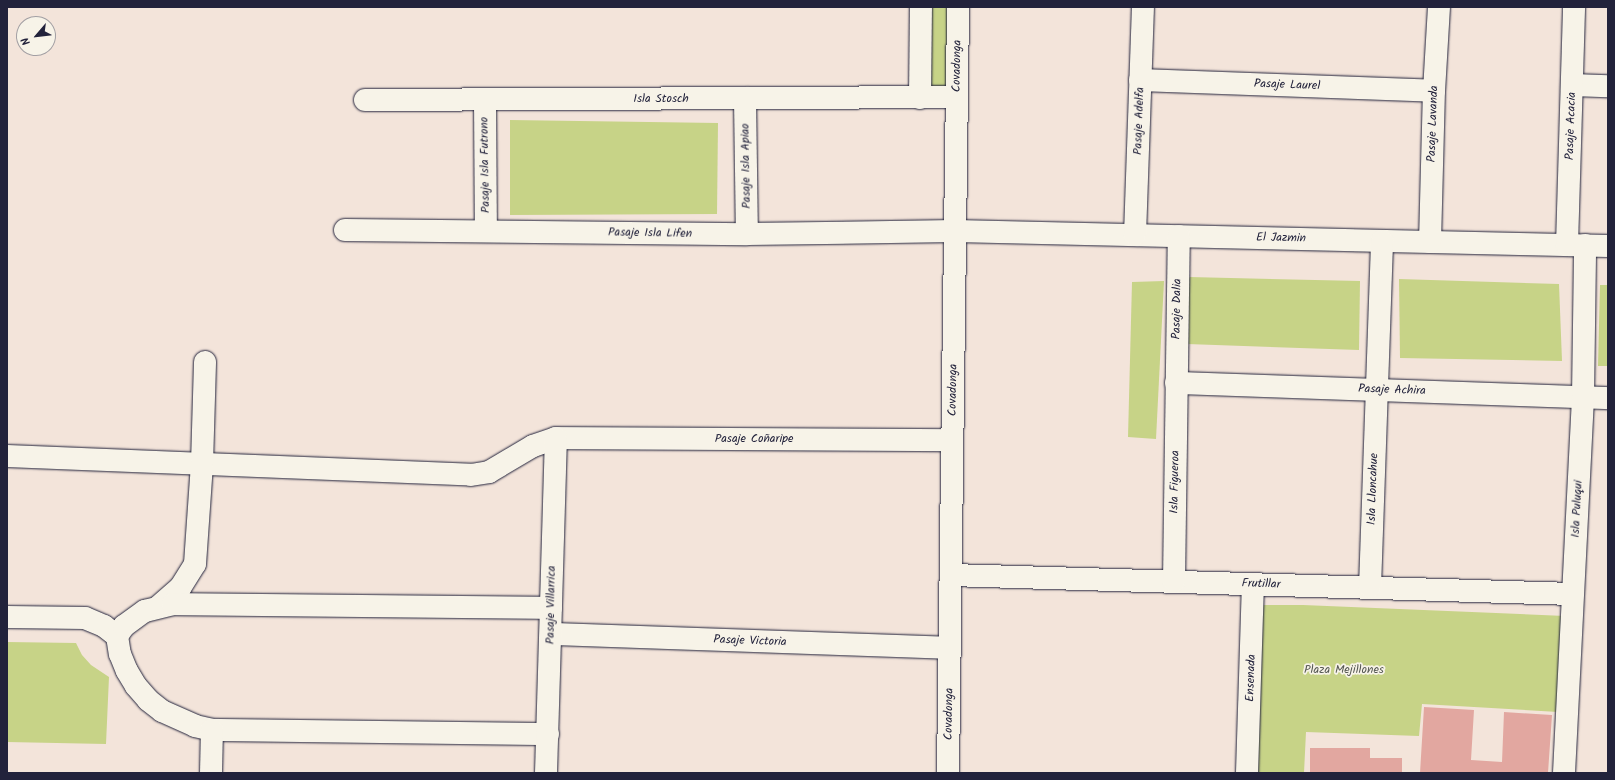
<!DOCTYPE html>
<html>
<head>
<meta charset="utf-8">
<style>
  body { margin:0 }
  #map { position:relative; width:1615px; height:780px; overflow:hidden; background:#f3e4da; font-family:Kalam,sans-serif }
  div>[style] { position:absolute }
  .green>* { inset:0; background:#c7d387 }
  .building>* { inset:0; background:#e2a7a0 }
  .roads { filter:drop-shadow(0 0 1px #22223b) drop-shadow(0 0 1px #22223b) }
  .minor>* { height:22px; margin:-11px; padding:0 11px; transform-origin:11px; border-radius:11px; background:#f7f3e8 }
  span { translate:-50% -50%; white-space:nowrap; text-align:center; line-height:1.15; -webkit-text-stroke:3.5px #f7f3e8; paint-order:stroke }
  .street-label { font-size:12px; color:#22223b }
  .park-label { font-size:12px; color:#545752 }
  .frame { position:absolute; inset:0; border:8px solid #22223b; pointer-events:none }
  .north { position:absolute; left:16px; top:16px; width:40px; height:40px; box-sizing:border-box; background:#f7f3e8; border:1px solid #a29fa3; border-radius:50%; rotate:242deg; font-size:11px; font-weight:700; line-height:16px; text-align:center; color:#22223b }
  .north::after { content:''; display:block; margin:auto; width:14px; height:18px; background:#22223b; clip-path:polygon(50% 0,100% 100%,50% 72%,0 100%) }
</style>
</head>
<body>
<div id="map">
  <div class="green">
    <div style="clip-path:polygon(932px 7px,953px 7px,951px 90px,930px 90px)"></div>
    <div style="clip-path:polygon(510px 120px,718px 123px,717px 214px,510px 215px)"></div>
    <div style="clip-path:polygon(1189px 277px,1360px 281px,1359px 350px,1187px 344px)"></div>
    <div style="clip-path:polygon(1399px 279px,1559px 284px,1562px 361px,1400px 358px)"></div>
    <div style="clip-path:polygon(1164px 281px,1156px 439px,1128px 437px,1132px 282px)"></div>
    <div style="clip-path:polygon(1600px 285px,1608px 285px,1608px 366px,1598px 366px)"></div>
    <div style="clip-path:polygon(1258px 605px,1303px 605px,1565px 616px,1558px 712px,1422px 704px,1419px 736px,1306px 732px,1304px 773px,1253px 773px)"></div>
    <div style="clip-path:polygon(7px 642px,76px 643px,82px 655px,91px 665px,109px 677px,106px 744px,7px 742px)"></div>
  </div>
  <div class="building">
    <div style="clip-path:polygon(1424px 707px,1474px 710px,1471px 760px,1502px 762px,1504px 712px,1552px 715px,1548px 773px,1420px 773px)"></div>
    <div style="clip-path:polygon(1310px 748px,1370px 748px,1370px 758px,1402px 758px,1402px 773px,1310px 773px)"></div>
  </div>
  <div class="roads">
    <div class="minor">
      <div style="left:1140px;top:80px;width:294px;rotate:2.1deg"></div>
      <div style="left:1572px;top:85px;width:36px;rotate:2deg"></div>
      <div style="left:745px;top:98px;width:136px;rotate:89.2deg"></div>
      <div style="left:920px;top:98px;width:91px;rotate:-89.4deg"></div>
      <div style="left:485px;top:99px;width:132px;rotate:89.6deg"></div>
      <div style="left:365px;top:100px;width:592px;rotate:-0.29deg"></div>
      <div style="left:345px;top:230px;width:402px;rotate:0.6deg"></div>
      <div style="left:747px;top:234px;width:208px;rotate:-0.8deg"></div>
      <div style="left:955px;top:231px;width:653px;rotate:1.32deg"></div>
      <div style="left:1135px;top:235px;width:228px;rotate:-88deg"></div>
      <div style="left:1430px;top:242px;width:151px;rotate:-88.5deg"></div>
      <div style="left:1434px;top:91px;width:84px;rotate:-86.6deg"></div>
      <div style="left:1567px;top:245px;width:238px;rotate:-88.3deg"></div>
      <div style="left:1176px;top:383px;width:432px;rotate:2deg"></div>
      <div style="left:7px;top:456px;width:464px;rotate:2.3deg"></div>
      <div style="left:471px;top:475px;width:18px;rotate:-9deg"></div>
      <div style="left:489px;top:472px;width:51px;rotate:-30.6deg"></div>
      <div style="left:533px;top:446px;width:24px;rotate:-19deg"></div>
      <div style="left:556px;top:438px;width:396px;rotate:0.3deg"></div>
      <div style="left:951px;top:575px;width:621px;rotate:1.75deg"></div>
      <div style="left:1174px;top:581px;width:345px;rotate:-89.2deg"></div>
      <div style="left:1370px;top:587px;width:346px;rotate:-88deg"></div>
      <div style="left:159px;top:606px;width:28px;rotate:-41deg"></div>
      <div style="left:180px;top:588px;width:28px;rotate:-58deg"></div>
      <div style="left:195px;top:564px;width:100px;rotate:-86deg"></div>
      <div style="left:202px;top:464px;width:102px;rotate:-88.3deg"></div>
      <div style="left:7px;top:617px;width:78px;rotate:0.7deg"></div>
      <div style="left:85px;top:618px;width:21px;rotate:23deg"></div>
      <div style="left:104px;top:626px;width:16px;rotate:38deg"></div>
      <div style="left:117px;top:636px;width:18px;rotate:81deg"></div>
      <div style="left:120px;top:654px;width:18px;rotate:68deg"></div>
      <div style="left:127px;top:671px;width:17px;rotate:59deg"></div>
      <div style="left:136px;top:686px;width:18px;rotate:49deg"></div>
      <div style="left:148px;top:700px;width:18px;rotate:38deg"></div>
      <div style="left:162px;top:711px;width:36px;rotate:24deg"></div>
      <div style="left:195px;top:726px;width:17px;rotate:13deg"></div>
      <div style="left:212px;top:730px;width:336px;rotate:0.7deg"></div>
      <div style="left:551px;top:634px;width:399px;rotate:2deg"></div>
      <div style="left:117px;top:636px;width:12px;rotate:-55deg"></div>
      <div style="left:124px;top:626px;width:26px;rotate:-36deg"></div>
      <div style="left:145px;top:611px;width:29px;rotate:-14deg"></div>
      <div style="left:173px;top:604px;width:378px;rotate:0.6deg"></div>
      <div style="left:211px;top:773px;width:43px;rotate:-88.7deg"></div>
      <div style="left:546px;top:773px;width:335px;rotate:-88.3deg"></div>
      <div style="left:948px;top:773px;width:766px;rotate:-89.25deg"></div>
      <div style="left:1247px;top:773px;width:189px;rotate:-88.2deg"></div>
      <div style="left:1564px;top:773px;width:376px;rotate:-87.1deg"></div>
      <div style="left:1583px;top:397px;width:152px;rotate:-89.2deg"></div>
    </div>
  </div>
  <div class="street-label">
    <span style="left:957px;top:66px;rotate:-89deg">Covadonga</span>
    <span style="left:1287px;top:85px;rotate:2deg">Pasaje Laurel</span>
    <span style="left:661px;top:99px">Isla Stosch</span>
    <span style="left:1139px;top:121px;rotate:-88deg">Pasaje Adelfa</span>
    <span style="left:1433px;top:124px;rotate:-88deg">Pasaje Lavanda</span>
    <span style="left:1571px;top:126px;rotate:-88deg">Pasaje Acacia</span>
    <span style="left:485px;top:165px;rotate:-91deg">Pasaje Isla Futrono</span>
    <span style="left:746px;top:166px;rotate:-91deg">Pasaje Isla Apiao</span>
    <span style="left:650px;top:233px;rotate:1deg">Pasaje Isla Lifen</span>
    <span style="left:1281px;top:238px;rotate:1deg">El Jazmin</span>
    <span style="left:1177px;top:309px;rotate:-89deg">Pasaje Dalia</span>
    <span style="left:953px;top:390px;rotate:-89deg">Covadonga</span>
    <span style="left:1392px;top:390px;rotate:2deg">Pasaje Achira</span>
    <span style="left:754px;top:439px">Pasaje Coñaripe</span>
    <span style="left:1175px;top:482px;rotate:-89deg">Isla Figueroa</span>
    <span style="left:1373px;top:489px;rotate:-88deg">Isla Lloncahue</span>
    <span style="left:1577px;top:509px;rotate:-87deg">Isla Puluqui</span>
    <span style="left:1261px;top:584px;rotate:2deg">Frutillar</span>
    <span style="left:551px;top:605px;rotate:-89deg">Pasaje Villarrica</span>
    <span style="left:750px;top:641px;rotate:2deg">Pasaje Victoria</span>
    <span style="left:1251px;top:678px;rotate:-88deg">Ensenada</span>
    <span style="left:949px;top:714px;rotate:-89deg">Covadonga</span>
  </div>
  <div class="park-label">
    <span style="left:1344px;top:670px">Plaza Mejillones</span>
  </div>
  <div class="frame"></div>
  <div class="north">N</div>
</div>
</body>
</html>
